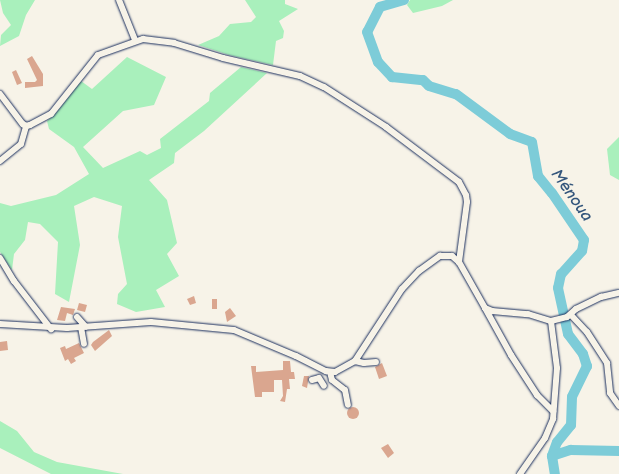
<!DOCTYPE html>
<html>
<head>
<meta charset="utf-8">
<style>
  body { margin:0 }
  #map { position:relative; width:619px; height:474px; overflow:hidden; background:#f7f3e8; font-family:"Balsamiq Sans",sans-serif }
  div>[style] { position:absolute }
  .green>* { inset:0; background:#a9f0bc }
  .river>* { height:10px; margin:-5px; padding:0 5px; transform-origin:5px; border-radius:5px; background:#7dccd8 }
  .building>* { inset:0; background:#daa68f }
  .round { border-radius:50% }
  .roads { filter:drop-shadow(0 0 1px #1b2f5e) drop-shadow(0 0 1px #1b2f5e) }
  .minor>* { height:6px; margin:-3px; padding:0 3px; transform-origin:3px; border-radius:3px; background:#f7f3e8 }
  span { translate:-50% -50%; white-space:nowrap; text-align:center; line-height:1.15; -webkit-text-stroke:4px #f7f3e8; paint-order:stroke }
  .water-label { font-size:16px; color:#34567c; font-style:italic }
</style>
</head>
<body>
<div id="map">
  <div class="green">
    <div style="clip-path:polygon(0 0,35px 0,26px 15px,19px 36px,0 46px,1px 35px,11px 25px,3px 13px)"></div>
    <div style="clip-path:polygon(245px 0,285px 0,285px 4px,298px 9px,279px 21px,284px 31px,283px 38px,276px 41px,273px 65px,229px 55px,198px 45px,219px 36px,230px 24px,251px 22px,256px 17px)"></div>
    <div style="clip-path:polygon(410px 0,453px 0,442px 6px,413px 13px,407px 5px)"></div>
    <div style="clip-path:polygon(127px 57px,166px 77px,154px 105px,123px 111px,83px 147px,103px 168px,140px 151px,147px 155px,161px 148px,160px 139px,209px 101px,210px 93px,241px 67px,267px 73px,204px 131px,175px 153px,174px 163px,149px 180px,167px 200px,177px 243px,167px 254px,179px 276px,156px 290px,165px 307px,136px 312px,117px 304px,118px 294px,127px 284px,118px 237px,122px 206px,94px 197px,74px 206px,80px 245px,69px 302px,55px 294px,58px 242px,40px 224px,28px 222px,25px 240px,14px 254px,12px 270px,0 252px,0 203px,11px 206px,56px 195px,89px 174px,74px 147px,49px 129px,47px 121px,55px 114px,81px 81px,92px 89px)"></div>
    <div style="clip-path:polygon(619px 137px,619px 180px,610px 175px,607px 149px)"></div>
    <div style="clip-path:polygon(0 421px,17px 431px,34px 452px,57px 462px,123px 474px,51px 474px,0 448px)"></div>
  </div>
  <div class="river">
    <div style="left:404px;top:0;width:25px;rotate:164deg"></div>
    <div style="left:380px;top:7px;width:28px;rotate:117deg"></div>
    <div style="left:367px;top:32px;width:32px;rotate:70deg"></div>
    <div style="left:378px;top:62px;width:21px;rotate:47deg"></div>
    <div style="left:392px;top:77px;width:31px;rotate:6deg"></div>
    <div style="left:423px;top:80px;width:8px;rotate:45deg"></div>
    <div style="left:429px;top:86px;width:28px;rotate:17deg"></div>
    <div style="left:456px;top:94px;width:67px;rotate:36.5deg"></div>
    <div style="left:510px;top:134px;width:23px;rotate:20deg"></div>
    <div style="left:532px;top:142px;width:35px;rotate:80deg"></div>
    <div style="left:538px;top:176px;width:22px;rotate:51deg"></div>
    <div style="left:552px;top:193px;width:57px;rotate:55.8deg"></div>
    <div style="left:584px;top:240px;width:11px;rotate:100deg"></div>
    <div style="left:582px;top:251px;width:31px;rotate:132deg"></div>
    <div style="left:561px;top:274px;width:14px;rotate:102deg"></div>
    <div style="left:558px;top:288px;width:47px;rotate:77.7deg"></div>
    <div style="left:568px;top:334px;width:25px;rotate:53deg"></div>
    <div style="left:583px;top:354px;width:13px;rotate:72deg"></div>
    <div style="left:587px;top:366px;width:34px;rotate:116deg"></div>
    <div style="left:572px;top:397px;width:28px;rotate:92deg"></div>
    <div style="left:571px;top:425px;width:22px;rotate:129deg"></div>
    <div style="left:557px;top:442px;width:15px;rotate:110deg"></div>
    <div style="left:552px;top:456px;width:18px;rotate:81deg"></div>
    <div style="left:552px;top:456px;width:20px;rotate:-18deg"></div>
    <div style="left:571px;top:450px;width:48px;rotate:1.2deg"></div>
  </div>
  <div class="building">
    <div style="clip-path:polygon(32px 56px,43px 74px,43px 86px,25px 88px,25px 82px,35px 82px,37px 80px,27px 59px)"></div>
    <div style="clip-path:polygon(16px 70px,22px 83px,17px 85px,12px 72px)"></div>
    <div style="clip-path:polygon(194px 296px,196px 303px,190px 305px,187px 299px)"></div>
    <div style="clip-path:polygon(212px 299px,217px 299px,217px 309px,212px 309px)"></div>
    <div style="clip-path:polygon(79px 303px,87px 305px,85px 312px,77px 310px)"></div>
    <div style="clip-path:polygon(61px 307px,75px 309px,73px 315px,67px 313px,65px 321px,57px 320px)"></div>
    <div style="clip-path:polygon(230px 308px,236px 316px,227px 322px,225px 312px)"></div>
    <div style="clip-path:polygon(109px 330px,112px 336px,95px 351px,91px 345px,93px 342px)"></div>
    <div style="clip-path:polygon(7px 341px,8px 350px,0 351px,0 342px)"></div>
    <div style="clip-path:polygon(79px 343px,84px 353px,74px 358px,76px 361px,71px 364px,68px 359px,65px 361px,60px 348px,65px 346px,66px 349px)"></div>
    <div style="clip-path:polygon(283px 361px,290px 361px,291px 372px,294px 372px,295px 379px,289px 379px,290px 389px,287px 389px,285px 402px,280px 401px,283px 396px,282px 380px,274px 380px,274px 392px,262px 392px,262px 397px,255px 397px,251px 366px,256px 366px,256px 372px,283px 370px)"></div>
    <div style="clip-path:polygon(382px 363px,387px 376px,379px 379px,375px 367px)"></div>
    <div style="clip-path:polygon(304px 376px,309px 376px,307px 388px,302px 386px)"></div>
    <div class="round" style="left:347px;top:407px;width:12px;height:12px"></div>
    <div style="clip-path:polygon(388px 444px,394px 453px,388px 458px,381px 448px)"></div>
  </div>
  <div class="roads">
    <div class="minor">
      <div style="left:119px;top:0;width:43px;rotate:68.2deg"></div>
      <div style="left:0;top:94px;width:38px;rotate:53deg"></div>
      <div style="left:23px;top:124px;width:4px;rotate:34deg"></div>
      <div style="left:26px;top:126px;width:4px;rotate:-14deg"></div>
      <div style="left:30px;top:125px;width:24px;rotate:-28deg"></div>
      <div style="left:51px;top:114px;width:75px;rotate:-51.5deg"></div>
      <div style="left:98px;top:55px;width:48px;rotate:-19.6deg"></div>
      <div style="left:143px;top:39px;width:31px;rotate:7deg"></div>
      <div style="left:174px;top:43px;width:51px;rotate:17deg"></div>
      <div style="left:223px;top:58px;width:79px;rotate:13.2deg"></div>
      <div style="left:300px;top:76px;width:26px;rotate:25deg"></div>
      <div style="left:324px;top:87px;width:74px;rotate:32.8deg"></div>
      <div style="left:386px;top:127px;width:91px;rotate:37deg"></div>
      <div style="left:459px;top:182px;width:15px;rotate:62deg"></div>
      <div style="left:466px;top:195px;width:7px;rotate:82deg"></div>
      <div style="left:467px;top:202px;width:61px;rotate:97.6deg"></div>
      <div style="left:0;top:161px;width:27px;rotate:-39deg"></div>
      <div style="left:21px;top:144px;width:19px;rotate:-74deg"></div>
      <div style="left:0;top:258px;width:27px;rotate:59deg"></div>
      <div style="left:14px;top:281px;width:61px;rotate:52.4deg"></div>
      <div style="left:485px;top:308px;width:54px;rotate:61deg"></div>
      <div style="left:511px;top:355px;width:48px;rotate:57deg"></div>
      <div style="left:537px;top:395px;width:23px;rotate:45deg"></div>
      <div style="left:571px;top:315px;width:23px;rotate:47deg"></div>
      <div style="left:587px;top:332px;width:37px;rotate:57deg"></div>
      <div style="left:607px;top:363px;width:30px;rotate:84deg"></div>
      <div style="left:610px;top:393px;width:16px;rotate:55deg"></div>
      <div style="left:77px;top:317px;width:13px;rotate:48deg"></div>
      <div style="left:0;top:324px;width:67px;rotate:3.4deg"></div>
      <div style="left:67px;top:328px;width:84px;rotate:-4.1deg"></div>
      <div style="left:151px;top:322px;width:83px;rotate:5.5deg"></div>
      <div style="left:234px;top:330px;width:67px;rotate:22.8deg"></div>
      <div style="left:296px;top:356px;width:34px;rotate:27deg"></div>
      <div style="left:326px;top:371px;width:9px;rotate:6deg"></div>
      <div style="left:335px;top:372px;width:23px;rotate:-29deg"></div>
      <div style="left:355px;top:361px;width:86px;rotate:-56.9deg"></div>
      <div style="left:402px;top:289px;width:25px;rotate:-47deg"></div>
      <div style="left:419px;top:271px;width:26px;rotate:-36deg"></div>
      <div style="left:440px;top:256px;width:12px"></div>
      <div style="left:452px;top:256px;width:9px;rotate:41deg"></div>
      <div style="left:459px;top:262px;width:53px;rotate:60.5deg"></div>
      <div style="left:485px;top:308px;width:8px;rotate:23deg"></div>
      <div style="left:492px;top:311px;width:36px;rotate:5deg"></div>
      <div style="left:528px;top:314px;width:24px;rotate:17deg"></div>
      <div style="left:551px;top:321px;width:16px;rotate:-14deg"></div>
      <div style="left:567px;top:317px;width:12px;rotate:-42deg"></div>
      <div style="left:576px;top:309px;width:28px;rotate:-26deg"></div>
      <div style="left:601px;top:297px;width:18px;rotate:-13deg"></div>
      <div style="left:81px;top:327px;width:17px;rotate:80deg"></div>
      <div style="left:355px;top:361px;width:9px;rotate:13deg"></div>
      <div style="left:364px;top:363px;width:12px;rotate:-5deg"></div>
      <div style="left:330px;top:372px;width:8px;rotate:76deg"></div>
      <div style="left:332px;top:380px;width:16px;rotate:38deg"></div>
      <div style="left:345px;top:390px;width:15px;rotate:79deg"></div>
      <div style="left:312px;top:380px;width:7px;rotate:-16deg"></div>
      <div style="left:319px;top:378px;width:9px;rotate:58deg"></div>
      <div style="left:520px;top:474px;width:44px;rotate:-55.2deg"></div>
      <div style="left:545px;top:438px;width:21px;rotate:-67deg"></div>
      <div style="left:553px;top:419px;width:51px;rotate:-85.5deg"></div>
      <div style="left:557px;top:368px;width:47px;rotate:-97.3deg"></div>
    </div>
  </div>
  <div class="water-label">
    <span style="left:571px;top:196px;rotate:55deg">Ménoua</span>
  </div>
</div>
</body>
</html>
